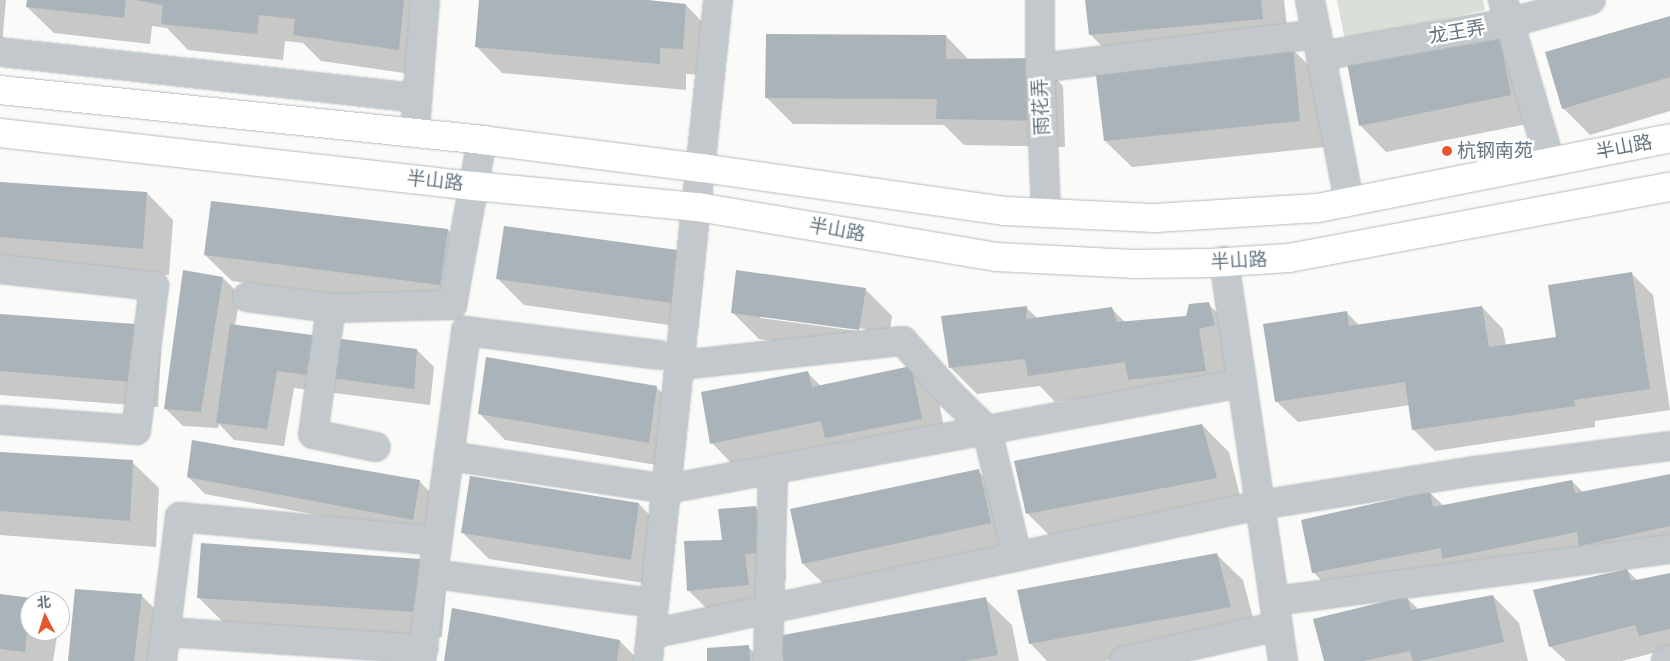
<!DOCTYPE html>
<html>
<head>
<meta charset="utf-8">
<style>
  body { margin:0 }
  #map { position:relative; width:1670px; height:661px; overflow:hidden; background:#fafaf8; font-family:"Space Grotesk","Noto Sans SC",sans-serif }
  div>[style] { position:absolute }
  .green>* { inset:0; background:#dadfd7 }
  .shadow>* { inset:0; background:#0003 }
  .building>* { inset:0; background:#aab3b9 }
  .roads { filter:drop-shadow(0 0 1px #b5babe) drop-shadow(0 0 1px #b5babe) }
  .minor>* { height:28px; margin:-14px; padding:0 14px; transform-origin:14px; border-radius:14px; background:#c3c8cc }
  .major>* { height:28px; margin:-14px; padding:0 14px; transform-origin:14px; border-radius:14px; background:#fff }
  .dots>* { width:14px; height:14px; translate:-50% -50%; box-sizing:border-box; border:2px solid #fff; border-radius:50% }
  span { translate:-50% -50%; white-space:nowrap; text-align:center; line-height:1.15; -webkit-text-stroke:5px #fff; paint-order:stroke }
  .street-label { font-size:19px; color:#657683 }
  .poi-label { font-size:19px; color:#657683 }
  .left { translate:0 -50%; text-align:left }
  .north { position:absolute; left:20px; top:591px; width:50px; height:50px; box-sizing:border-box; background:#fff; border:1px solid #c1c8cd; border-radius:50%; rotate:355deg; font-size:14px; font-weight:700; line-height:20px; text-align:center; color:#657683 }
  .north::after { content:''; display:block; margin:auto; width:18px; height:22px; background:#e4572e; clip-path:polygon(50% 0,100% 100%,50% 72%,0 100%) }
</style>
</head>
<body>
<div id="map">
  <div class="green">
    <div style="clip-path:polygon(1337px 0,1483px 0,1485px 10px,1345px 40px)"></div>
  </div>
  <div class="shadow">
    <div style="clip-path:polygon(0 0,6px 0,2px 45px,0 45px)"></div>
    <div style="clip-path:polygon(28px 0,410px 0,431px 21px,425px 76px,321px 61px,303px 43px,285px 41px,283px 60px,188px 50px,167px 28px,152px 26px,150px 44px,54px 33px,27px 7px)"></div>
    <div style="clip-path:polygon(480px 0,637px 0,686px 5px,712px 32px,709px 75px,686px 74px,686px 90px,502px 73px,476px 46px)"></div>
    <div style="clip-path:polygon(1086px 0,1284px 0,1289px 45px,1116px 61px,1090px 34px)"></div>
    <div style="clip-path:polygon(1670px 18px,1670px 111px,1590px 135px,1563px 108px)"></div>
    <div style="clip-path:polygon(1499px 35px,1537px 122px,1386px 152px,1360px 125px)"></div>
    <div style="clip-path:polygon(946px 36px,969px 60px,1037px 59px,1063px 86px,1065px 147px,964px 145px,944px 125px,793px 124px,767px 98px)"></div>
    <div style="clip-path:polygon(1292px 49px,1319px 75px,1326px 147px,1132px 167px,1105px 141px)"></div>
    <div style="clip-path:polygon(0 183px,147px 193px,173px 220px,169px 275px,0 261px)"></div>
    <div style="clip-path:polygon(448px 230px,474px 257px,466px 311px,232px 281px,205px 255px)"></div>
    <div style="clip-path:polygon(677px 251px,703px 278px,698px 329px,524px 305px,498px 279px)"></div>
    <div style="clip-path:polygon(1632px 274px,1653px 295px,1670px 410px,1595px 421px,1595px 427px,1435px 451px,1414px 430px,1410px 405px,1298px 422px,1276px 401px,1347px 313px,1360px 326px,1482px 307px,1503px 329px,1506px 346px,1558px 338px)"></div>
    <div style="clip-path:polygon(223px 278px,240px 295px,235px 326px,417px 350px,434px 367px,430px 405px,294px 388px,284px 446px,234px 440px,219px 424px,218px 428px,183px 426px,166px 409px)"></div>
    <div style="clip-path:polygon(evenodd,866px 290px,892px 316px,886px 356px,759px 339px,732px 312px,866px 290px,760px 315px,866px 329px,865px 332px,760px 318px,760px 315px)"></div>
    <div style="clip-path:polygon(1208px 304px,1235px 330px,1232px 397px,1139px 390px,1055px 402px,1040px 386px,977px 394px,951px 368px,1026px 307px,1038px 319px,1112px 309px,1126px 323px,1187px 317px)"></div>
    <div style="clip-path:polygon(0 316px,134px 325px,161px 352px,158px 407px,0 395px)"></div>
    <div style="clip-path:polygon(911px 368px,937px 394px,948px 445px,738px 470px,712px 443px,808px 373px,821px 386px)"></div>
    <div style="clip-path:polygon(656px 387px,683px 414px,675px 468px,505px 440px,479px 413px)"></div>
    <div style="clip-path:polygon(1202px 425px,1229px 452px,1242px 504px,1054px 540px,1028px 514px,1015px 462px)"></div>
    <div style="clip-path:polygon(0 454px,132px 462px,159px 488px,156px 547px,0 535px)"></div>
    <div style="clip-path:polygon(978px 471px,1005px 497px,1016px 550px,830px 590px,803px 564px)"></div>
    <div style="clip-path:polygon(1670px 475px,1670px 558px,1607px 572px,1595px 560px,1340px 599px,1313px 572px,1429px 492px,1444px 506px,1572px 481px,1584px 493px)"></div>
    <div style="clip-path:polygon(188px 477px,419px 481px,436px 498px,430px 536px,205px 494px)"></div>
    <div style="clip-path:polygon(639px 504px,665px 531px,657px 585px,489px 559px,463px 533px)"></div>
    <div style="clip-path:polygon(756px 507px,782px 534px,786px 579px,771px 580px,774px 611px,715px 617px,688px 590px,724px 542px)"></div>
    <div style="clip-path:polygon(1216px 554px,1243px 580px,1257px 633px,1105px 661px,1047px 661px,1030px 643px)"></div>
    <div style="clip-path:polygon(419px 560px,446px 586px,442px 637px,225px 624px,198px 597px)"></div>
    <div style="clip-path:polygon(1627px 570px,1638px 581px,1670px 575px,1670px 661px,1657px 652px,1622px 661px,1566px 661px,1550px 646px)"></div>
    <div style="clip-path:polygon(0 595px,34px 601px,30px 601px,30px 631px,58px 631px,53px 661px,0 661px)"></div>
    <div style="clip-path:polygon(141px 595px,168px 622px,163px 661px,69px 661px)"></div>
    <div style="clip-path:polygon(1493px 596px,1519px 623px,1528px 661px,1325px 661px,1407px 598px,1419px 610px)"></div>
    <div style="clip-path:polygon(985px 599px,1012px 625px,1019px 661px,784px 661px)"></div>
    <div style="clip-path:polygon(453px 610px,620px 641px,639px 661px,445px 661px)"></div>
    <div style="clip-path:polygon(748px 647px,763px 661px,708px 661px)"></div>
  </div>
  <div class="building">
    <div style="clip-path:polygon(27px 0,126px 0,124px 18px,26px 7px)"></div>
    <div style="clip-path:polygon(135px 0,404px 0,399px 50px,293px 35px,295px 19px,259px 15px,257px 34px,161px 24px,163px 5px)"></div>
    <div style="clip-path:polygon(479px 0,648px 0,686px 4px,683px 49px,660px 48px,660px 64px,475px 47px)"></div>
    <div style="clip-path:polygon(1085px 0,1261px 0,1263px 19px,1089px 35px)"></div>
    <div style="clip-path:polygon(1670px 16px,1670px 77px,1562px 109px,1545px 52px)"></div>
    <div style="clip-path:polygon(766px 34px,946px 35px,946px 59px,1037px 58px,1039px 121px,936px 119px,937px 99px,765px 98px)"></div>
    <div style="clip-path:polygon(1499px 34px,1511px 95px,1359px 126px,1347px 63px)"></div>
    <div style="clip-path:polygon(1293px 47px,1300px 121px,1104px 141px,1095px 68px)"></div>
    <div style="clip-path:polygon(0 182px,147px 192px,143px 249px,0 237px)"></div>
    <div style="clip-path:polygon(211px 201px,448px 229px,440px 285px,204px 255px)"></div>
    <div style="clip-path:polygon(504px 226px,677px 250px,672px 303px,496px 279px)"></div>
    <div style="clip-path:polygon(183px 270px,223px 277px,201px 412px,164px 409px)"></div>
    <div style="clip-path:polygon(736px 270px,866px 288px,859px 330px,731px 313px)"></div>
    <div style="clip-path:polygon(1632px 272px,1650px 389px,1574px 400px,1575px 406px,1412px 430px,1405px 382px,1275px 402px,1263px 324px,1347px 311px,1349px 326px,1482px 306px,1489px 347px,1556px 337px,1548px 285px)"></div>
    <div style="clip-path:polygon(1209px 302px,1215px 325px,1199px 329px,1206px 371px,1128px 380px,1125px 362px,1028px 376px,1025px 359px,949px 368px,941px 316px,1027px 306px,1026px 319px,1112px 307px,1117px 322px,1186px 316px,1189px 304px)"></div>
    <div style="clip-path:polygon(0 314px,135px 324px,132px 382px,0 371px)"></div>
    <div style="clip-path:polygon(230px 324px,417px 349px,414px 389px,277px 371px,267px 429px,216px 423px)"></div>
    <div style="clip-path:polygon(486px 357px,657px 386px,649px 443px,478px 414px)"></div>
    <div style="clip-path:polygon(911px 366px,922px 419px,825px 438px,821px 421px,710px 444px,701px 392px,808px 371px,812px 387px)"></div>
    <div style="clip-path:polygon(1202px 424px,1217px 478px,1026px 514px,1014px 461px)"></div>
    <div style="clip-path:polygon(192px 440px,420px 480px,413px 520px,187px 477px)"></div>
    <div style="clip-path:polygon(0 452px,133px 460px,130px 521px,0 511px)"></div>
    <div style="clip-path:polygon(979px 469px,991px 523px,802px 564px,790px 509px)"></div>
    <div style="clip-path:polygon(1670px 474px,1670px 526px,1579px 546px,1577px 532px,1442px 559px,1441px 548px,1312px 573px,1301px 520px,1430px 491px,1433px 507px,1572px 480px,1575px 493px)"></div>
    <div style="clip-path:polygon(470px 476px,639px 503px,631px 560px,461px 533px)"></div>
    <div style="clip-path:polygon(756px 506px,760px 553px,745px 554px,749px 585px,687px 591px,684px 541px,722px 540px,718px 509px)"></div>
    <div style="clip-path:polygon(201px 543px,420px 559px,416px 612px,197px 598px)"></div>
    <div style="clip-path:polygon(1217px 553px,1231px 607px,1029px 644px,1017px 590px)"></div>
    <div style="clip-path:polygon(1627px 569px,1631px 581px,1670px 573px,1670px 629px,1639px 636px,1635px 625px,1549px 647px,1533px 590px)"></div>
    <div style="clip-path:polygon(75px 589px,142px 594px,134px 661px,68px 661px)"></div>
    <div style="clip-path:polygon(0 594px,32px 598px,30px 601px,25px 652px,0 649px)"></div>
    <div style="clip-path:polygon(1493px 595px,1504px 642px,1419px 661px,1413px 661px,1410px 651px,1363px 661px,1324px 661px,1313px 619px,1407px 596px,1411px 610px)"></div>
    <div style="clip-path:polygon(986px 597px,998px 655px,965px 661px,783px 661px,778px 636px)"></div>
    <div style="clip-path:polygon(452px 608px,620px 640px,617px 661px,444px 661px)"></div>
    <div style="clip-path:polygon(749px 645px,750px 661px,707px 661px,707px 648px)"></div>
  </div>
  <div class="roads">
    <div class="minor">
      <div style="left:1040px;top:0;width:68px;rotate:90deg"></div>
      <div style="left:1040px;top:68px;width:145px;rotate:87.6deg"></div>
      <div style="left:1310px;top:0;width:205px;rotate:79deg"></div>
      <div style="left:1503px;top:0;width:169px;rotate:73.8deg"></div>
      <div style="left:0;top:52px;width:420px;rotate:6.3deg"></div>
      <div style="left:1321px;top:56px;width:191px;rotate:-10deg"></div>
      <div style="left:1509px;top:23px;width:85px;rotate:-15.7deg"></div>
      <div style="left:1040px;top:68px;width:279px;rotate:-7deg"></div>
      <div style="left:416px;top:116px;width:116px;rotate:-85.6deg"></div>
      <div style="left:1224px;top:261px;width:404px;rotate:81.6deg"></div>
      <div style="left:0;top:269px;width:155px;rotate:6.3deg"></div>
      <div style="left:154px;top:286px;width:145px;rotate:97.1deg"></div>
      <div style="left:136px;top:430px;width:136px;rotate:-175.8deg"></div>
      <div style="left:247px;top:297px;width:85px;rotate:7.5deg"></div>
      <div style="left:331px;top:308px;width:121px;rotate:-1.4deg"></div>
      <div style="left:452px;top:305px;width:168px;rotate:-79.7deg"></div>
      <div style="left:331px;top:308px;width:127px;rotate:98.1deg"></div>
      <div style="left:313px;top:434px;width:64px;rotate:11.7deg"></div>
      <div style="left:681px;top:365px;width:223px;rotate:-6.2deg"></div>
      <div style="left:903px;top:341px;width:72px;rotate:48.4deg"></div>
      <div style="left:951px;top:395px;width:50px;rotate:44.2deg"></div>
      <div style="left:987px;top:430px;width:130px;rotate:76.6deg"></div>
      <div style="left:449px;top:456px;width:220px;rotate:8.6deg"></div>
      <div style="left:667px;top:489px;width:585px;rotate:-10.45deg"></div>
      <div style="left:433px;top:574px;width:223px;rotate:7.5deg"></div>
      <div style="left:1274px;top:601px;width:399px;rotate:-7.5deg"></div>
      <div style="left:166px;top:632px;width:258px;rotate:3.8deg"></div>
      <div style="left:651px;top:634px;width:623px;rotate:-11.96deg"></div>
      <div style="left:1260px;top:505px;width:217px;rotate:-9deg"></div>
      <div style="left:1474px;top:471px;width:198px;rotate:-7.3deg"></div>
      <div style="left:162px;top:661px;width:145px;rotate:-82.9deg"></div>
      <div style="left:180px;top:517px;width:258px;rotate:5.3deg"></div>
      <div style="left:421px;top:661px;width:333px;rotate:-82.2deg"></div>
      <div style="left:466px;top:331px;width:194px;rotate:7.1deg"></div>
      <div style="left:648px;top:661px;width:665px;rotate:-83.95deg"></div>
      <div style="left:768px;top:661px;width:192px;rotate:-88.5deg"></div>
      <div style="left:1124px;top:661px;width:158px;rotate:-12.8deg"></div>
      <div style="left:1666px;top:661px;width:4px;rotate:-14deg"></div>
    </div>
    <div class="major">
      <div style="left:0;top:90px;width:485px;rotate:5.9deg"></div>
      <div style="left:482px;top:140px;width:222px;rotate:7.3deg"></div>
      <div style="left:702px;top:168px;width:305px;rotate:8.1deg"></div>
      <div style="left:1004px;top:211px;width:151px;rotate:2.7deg"></div>
      <div style="left:1155px;top:218px;width:163px;rotate:-3.5deg"></div>
      <div style="left:1318px;top:208px;width:359px;rotate:-11.2deg"></div>
      <div style="left:0;top:133px;width:477px;rotate:6.4deg"></div>
      <div style="left:474px;top:186px;width:225px;rotate:5.4deg"></div>
      <div style="left:698px;top:207px;width:303px;rotate:9.5deg"></div>
      <div style="left:997px;top:257px;width:136px;rotate:2.9deg"></div>
      <div style="left:1133px;top:264px;width:77px;rotate:-0.7deg"></div>
      <div style="left:1210px;top:263px;width:79px;rotate:-3.6deg"></div>
      <div style="left:1289px;top:258px;width:388px;rotate:-10.6deg"></div>
    </div>
  </div>
  <div class="dots">
    <div style="left:1447px;top:151px;background:#e4572e"></div>
  </div>
  <div class="street-label">
    <span style="left:1457px;top:32px;rotate:-10deg">龙王弄</span>
    <span style="left:1041px;top:107px;rotate:-93deg">雨花弄</span>
    <span style="left:1624px;top:147px;rotate:-11deg">半山路</span>
    <span style="left:435px;top:181px;rotate:6deg">半山路</span>
    <span style="left:837px;top:230px;rotate:10deg">半山路</span>
    <span style="left:1239px;top:261px;rotate:-3deg">半山路</span>
  </div>
  <div class="poi-label">
    <span class="left" style="left:1457px;top:151px">杭钢南苑</span>
  </div>
  <div class="north">北</div>
</div>
</body>
</html>
